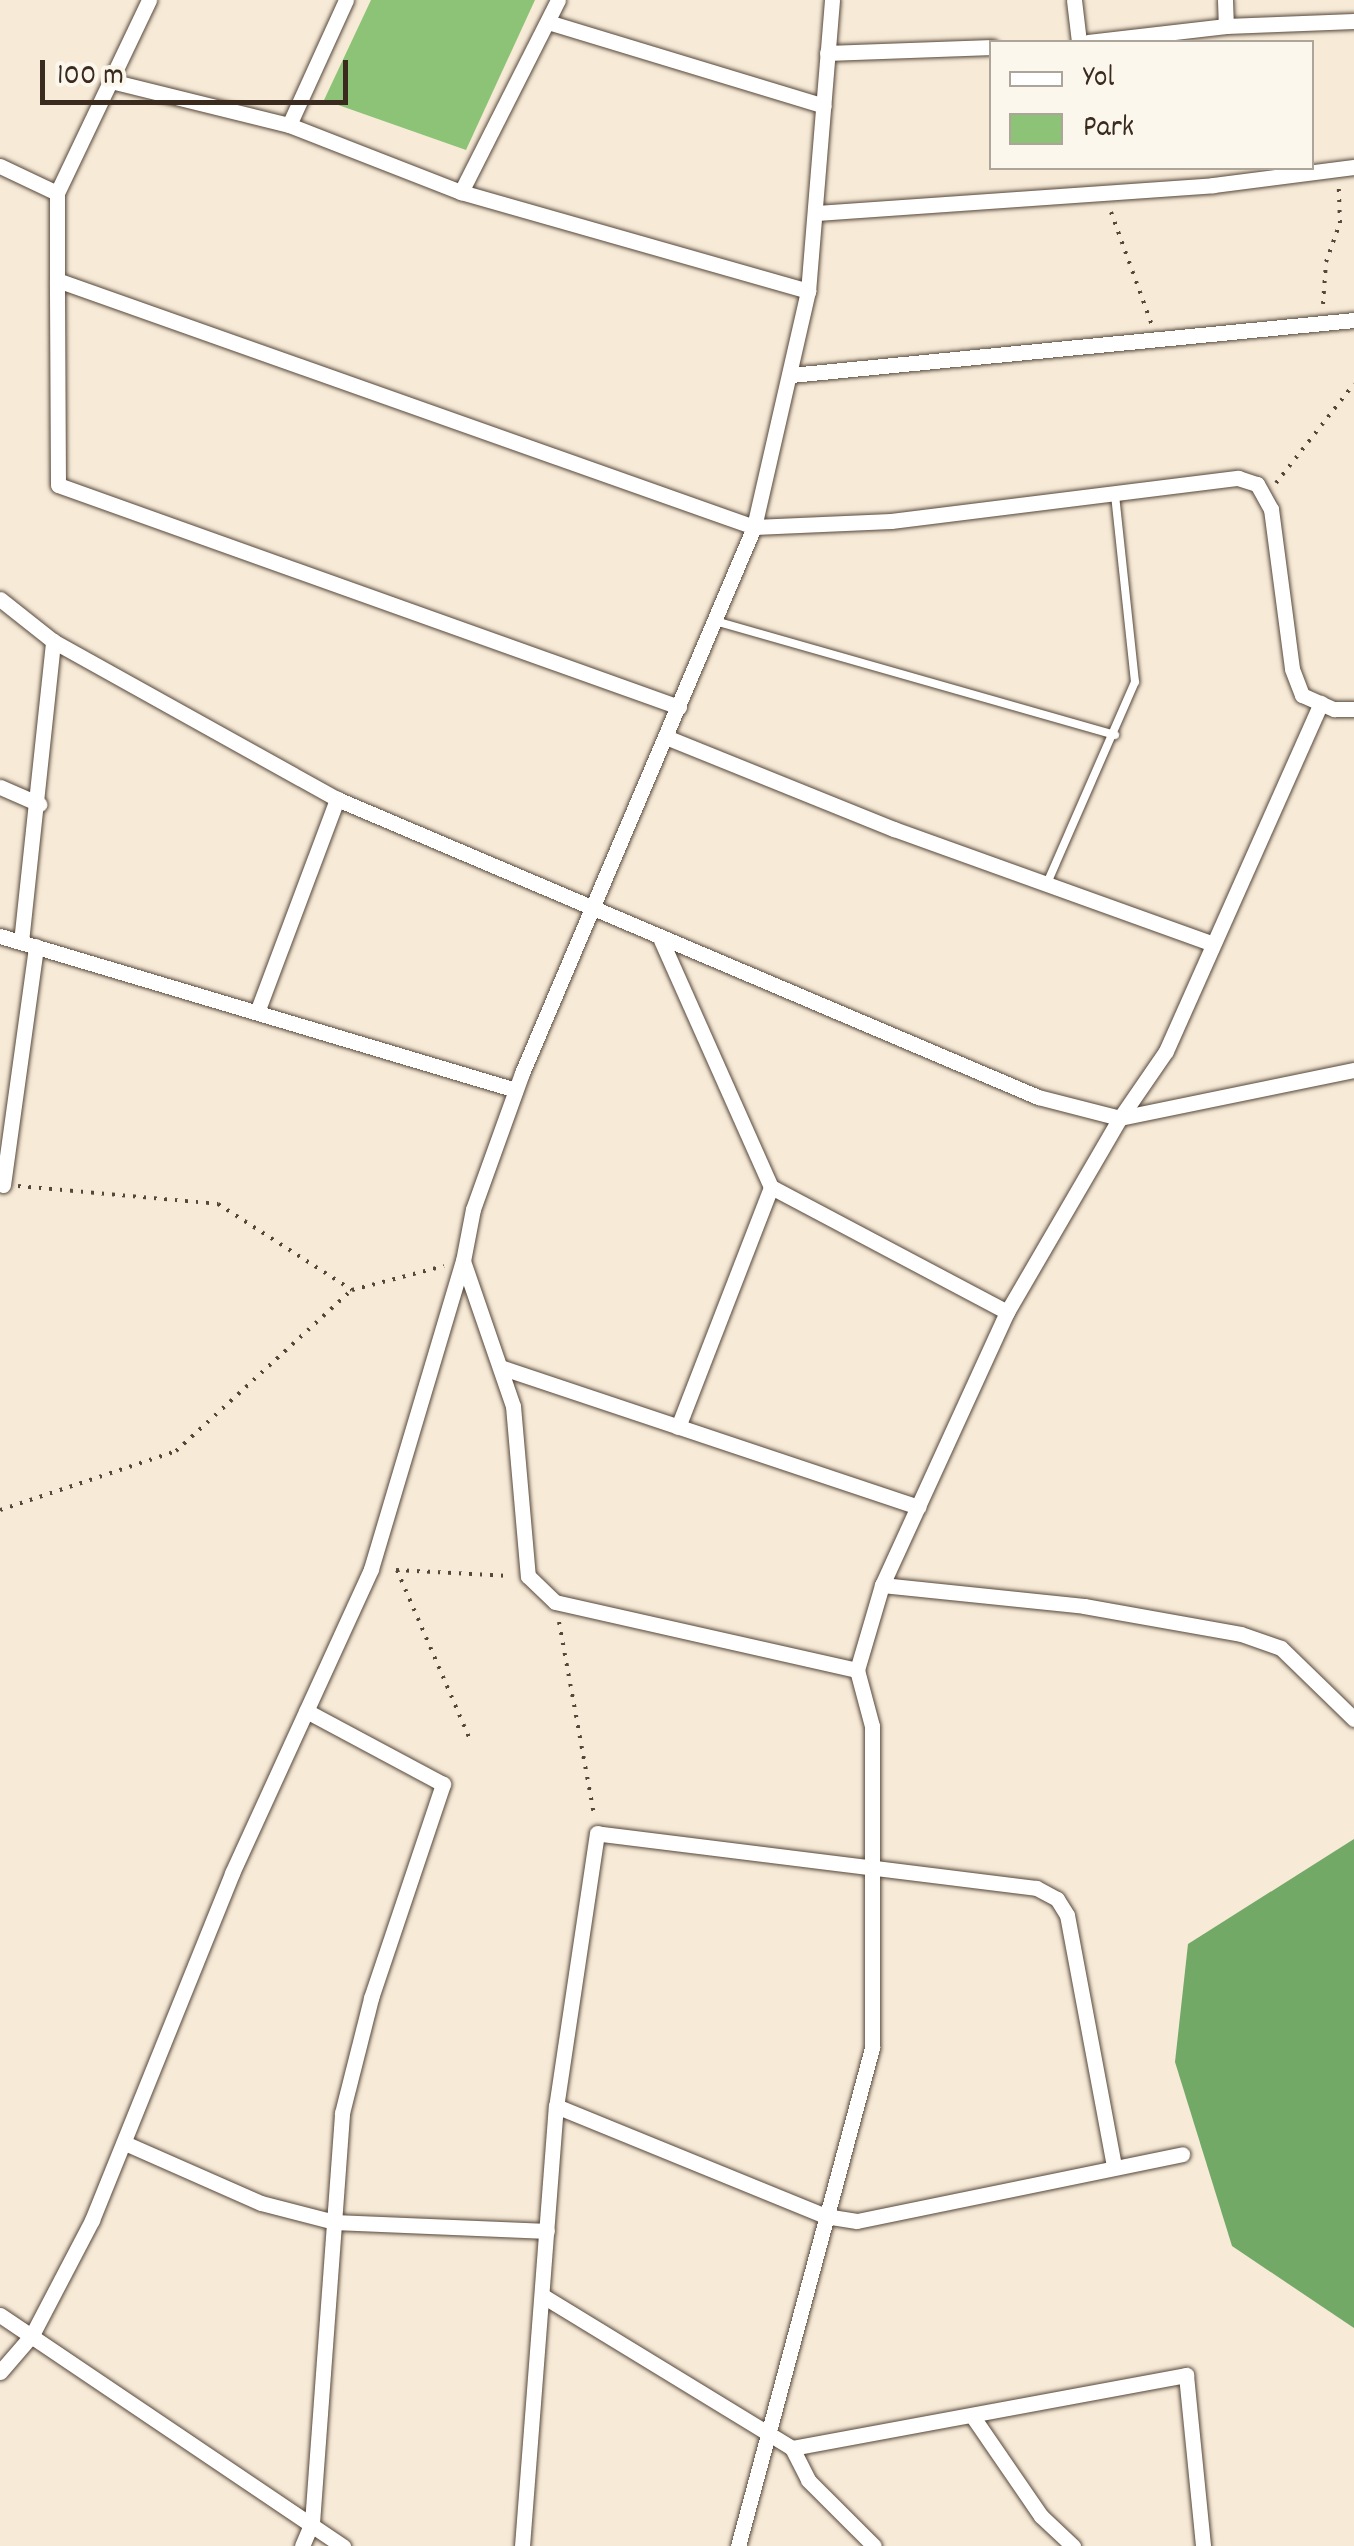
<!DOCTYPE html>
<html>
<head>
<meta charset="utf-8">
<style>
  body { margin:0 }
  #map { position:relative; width:1354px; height:2546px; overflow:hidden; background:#f7ebd8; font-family:Dekko,sans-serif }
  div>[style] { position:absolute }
  .green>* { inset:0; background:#8dc376 }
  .forest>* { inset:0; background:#72a967 }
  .path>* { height:4px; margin-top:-2px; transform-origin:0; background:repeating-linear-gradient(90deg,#57473a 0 2.5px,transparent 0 10.5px) }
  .roads { filter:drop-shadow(0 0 2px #57473a) drop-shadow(0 0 2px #57473a) }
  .lane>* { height:8px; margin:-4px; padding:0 4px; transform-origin:4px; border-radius:4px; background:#fff }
  .street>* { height:15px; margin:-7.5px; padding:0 7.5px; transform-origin:7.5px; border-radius:7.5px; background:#fff }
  span { translate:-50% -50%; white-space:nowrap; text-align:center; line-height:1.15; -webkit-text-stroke:8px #fbf7ec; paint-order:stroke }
  .legend { position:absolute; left:989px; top:40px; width:325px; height:130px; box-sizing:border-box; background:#fbf7ec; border:2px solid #aea59a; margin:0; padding:12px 18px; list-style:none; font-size:30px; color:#3b2a1e }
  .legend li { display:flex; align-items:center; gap:20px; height:50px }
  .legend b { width:50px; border:2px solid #aea59a }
  .scale { position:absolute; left:40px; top:60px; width:308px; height:45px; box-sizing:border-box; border:5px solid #3b2a1e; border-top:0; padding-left:12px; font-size:30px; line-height:35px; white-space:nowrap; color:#3b2a1e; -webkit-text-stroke:8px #fbf7ec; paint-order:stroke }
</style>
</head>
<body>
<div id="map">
  <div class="green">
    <div style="clip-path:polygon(371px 0,535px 0,466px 150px,324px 100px)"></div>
  </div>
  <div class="forest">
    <div style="clip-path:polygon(1354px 1839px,1354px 2328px,1232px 2246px,1175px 2062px,1188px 1944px)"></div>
  </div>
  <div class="path">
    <div style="left:1111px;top:212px;width:120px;rotate:70.1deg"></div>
    <div style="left:1323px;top:304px;width:42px;rotate:-85.9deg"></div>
    <div style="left:1326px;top:262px;width:41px;rotate:-70.3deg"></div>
    <div style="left:1340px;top:223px;width:37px;rotate:-92deg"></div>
    <div style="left:1276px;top:483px;width:126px;rotate:-51.8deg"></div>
    <div style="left:18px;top:1186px;width:201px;rotate:5.1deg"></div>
    <div style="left:218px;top:1204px;width:159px;rotate:32.7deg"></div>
    <div style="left:352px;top:1290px;width:95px;rotate:-14.6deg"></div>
    <div style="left:0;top:1510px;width:186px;rotate:-18.5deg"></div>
    <div style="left:176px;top:1451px;width:239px;rotate:-42.5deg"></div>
    <div style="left:396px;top:1570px;width:115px;rotate:3deg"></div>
    <div style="left:397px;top:1570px;width:187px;rotate:66.7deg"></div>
    <div style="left:559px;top:1622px;width:195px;rotate:79.7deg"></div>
  </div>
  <div class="roads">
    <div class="lane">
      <div style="left:715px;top:621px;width:416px;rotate:15.9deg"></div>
      <div style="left:1048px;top:881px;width:217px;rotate:-66.4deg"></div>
      <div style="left:1135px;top:682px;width:188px;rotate:-96.1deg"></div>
    </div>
    <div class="street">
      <div style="left:346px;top:0;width:137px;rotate:114.5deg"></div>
      <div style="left:289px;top:125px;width:185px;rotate:21.3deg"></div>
      <div style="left:461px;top:192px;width:361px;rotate:15.9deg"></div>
      <div style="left:832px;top:0;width:292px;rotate:94.7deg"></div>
      <div style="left:808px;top:291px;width:242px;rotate:102.9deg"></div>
      <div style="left:754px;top:527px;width:593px;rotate:113.02deg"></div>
      <div style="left:522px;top:1073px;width:145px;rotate:109.8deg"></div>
      <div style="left:473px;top:1209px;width:53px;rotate:100.9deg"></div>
      <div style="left:463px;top:1261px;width:153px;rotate:71deg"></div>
      <div style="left:513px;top:1406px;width:171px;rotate:85deg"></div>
      <div style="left:528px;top:1576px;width:37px;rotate:44deg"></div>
      <div style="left:555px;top:1602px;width:310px;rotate:12.7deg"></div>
      <div style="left:1074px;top:0;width:42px;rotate:83.2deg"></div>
      <div style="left:1225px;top:0;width:26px;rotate:88deg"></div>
      <div style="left:548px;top:22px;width:288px;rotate:16.9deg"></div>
      <div style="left:1088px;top:42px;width:139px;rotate:-6.6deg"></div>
      <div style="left:1226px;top:26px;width:128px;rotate:-2.2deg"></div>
      <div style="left:827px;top:53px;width:165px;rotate:-2.1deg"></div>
      <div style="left:111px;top:81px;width:183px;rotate:13.9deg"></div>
      <div style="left:0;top:166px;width:63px;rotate:25.3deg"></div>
      <div style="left:461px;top:192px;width:215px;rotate:-63.2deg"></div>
      <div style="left:817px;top:213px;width:397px;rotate:-4deg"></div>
      <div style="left:1213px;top:185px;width:142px;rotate:-7.3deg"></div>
      <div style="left:57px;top:280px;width:87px;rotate:-90deg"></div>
      <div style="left:57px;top:193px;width:214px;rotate:-64.5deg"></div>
      <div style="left:791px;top:375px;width:566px;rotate:-5.58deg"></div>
      <div style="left:0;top:599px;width:68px;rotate:38.4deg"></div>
      <div style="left:53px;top:641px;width:325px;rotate:29.1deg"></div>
      <div style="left:337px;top:799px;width:762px;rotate:23.03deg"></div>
      <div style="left:1038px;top:1097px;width:85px;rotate:14.4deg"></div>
      <div style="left:1120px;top:1118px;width:81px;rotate:-55.5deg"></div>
      <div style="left:1166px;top:1051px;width:381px;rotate:-66deg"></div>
      <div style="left:679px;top:707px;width:659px;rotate:-160.33deg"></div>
      <div style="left:58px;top:485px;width:205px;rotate:-90.3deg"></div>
      <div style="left:57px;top:280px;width:739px;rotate:19.51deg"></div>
      <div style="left:754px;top:527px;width:137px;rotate:-2.5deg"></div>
      <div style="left:891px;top:521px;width:350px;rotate:-7.1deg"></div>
      <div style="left:1238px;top:478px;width:20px;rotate:18deg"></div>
      <div style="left:1257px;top:484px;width:29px;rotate:61deg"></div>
      <div style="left:1271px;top:509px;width:161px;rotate:82.5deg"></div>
      <div style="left:1292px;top:669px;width:28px;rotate:69deg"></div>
      <div style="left:1302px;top:695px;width:35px;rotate:24deg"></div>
      <div style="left:1334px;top:709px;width:20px"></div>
      <div style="left:666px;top:737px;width:246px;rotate:22deg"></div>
      <div style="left:894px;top:829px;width:339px;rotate:19.8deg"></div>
      <div style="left:0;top:787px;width:43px;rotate:23.6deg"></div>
      <div style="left:0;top:936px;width:538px;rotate:16.62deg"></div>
      <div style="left:661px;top:940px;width:270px;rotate:66deg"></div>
      <div style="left:771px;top:1187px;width:267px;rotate:27.9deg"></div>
      <div style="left:21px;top:942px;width:303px;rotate:-83.9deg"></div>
      <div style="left:257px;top:1012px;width:228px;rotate:-69.4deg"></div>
      <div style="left:3px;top:1185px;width:241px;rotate:-82.1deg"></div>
      <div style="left:503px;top:1368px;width:438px;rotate:18.5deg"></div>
      <div style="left:678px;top:1427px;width:257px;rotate:-68.8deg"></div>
      <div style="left:882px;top:1585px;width:300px;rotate:-65.4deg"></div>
      <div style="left:1007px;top:1312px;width:225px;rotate:-59.8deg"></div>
      <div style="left:1120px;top:1118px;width:239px;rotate:-11.6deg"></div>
      <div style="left:127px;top:2144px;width:146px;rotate:23.8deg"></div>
      <div style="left:261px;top:2203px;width:76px;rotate:14.4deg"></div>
      <div style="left:335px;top:2222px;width:212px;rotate:2.4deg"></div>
      <div style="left:1114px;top:2166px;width:255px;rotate:-100.6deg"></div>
      <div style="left:1067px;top:1915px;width:19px;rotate:-122deg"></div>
      <div style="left:1057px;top:1899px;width:24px;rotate:-152deg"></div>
      <div style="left:1036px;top:1888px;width:442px;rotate:-172.9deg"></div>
      <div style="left:597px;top:1833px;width:276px;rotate:98.5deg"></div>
      <div style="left:556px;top:2106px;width:291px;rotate:22.2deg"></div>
      <div style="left:825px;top:2216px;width:32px;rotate:9deg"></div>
      <div style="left:857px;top:2221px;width:332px;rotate:-11.6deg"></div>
      <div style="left:543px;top:2296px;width:292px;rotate:31.4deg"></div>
      <div style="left:792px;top:2448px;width:36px;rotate:63deg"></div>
      <div style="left:808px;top:2480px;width:93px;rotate:45deg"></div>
      <div style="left:0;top:2315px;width:414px;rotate:34deg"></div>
      <div style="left:0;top:2372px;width:49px;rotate:-49.1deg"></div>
      <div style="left:32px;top:2335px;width:130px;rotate:-62.4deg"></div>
      <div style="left:92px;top:2220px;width:374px;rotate:-68deg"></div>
      <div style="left:232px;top:1873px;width:334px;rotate:-65.4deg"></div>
      <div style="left:371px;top:1569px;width:321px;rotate:-73.4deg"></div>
      <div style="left:973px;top:2417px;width:120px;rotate:55.5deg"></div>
      <div style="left:1041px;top:2516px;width:44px;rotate:43.2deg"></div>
      <div style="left:792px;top:2448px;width:401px;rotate:-10.5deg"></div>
      <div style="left:1186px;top:2375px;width:172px;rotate:84.3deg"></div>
      <div style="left:302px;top:2546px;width:25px;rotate:-67deg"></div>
      <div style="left:312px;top:2523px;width:411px;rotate:-85.8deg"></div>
      <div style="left:342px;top:2113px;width:119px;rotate:-75.8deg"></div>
      <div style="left:371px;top:1998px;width:226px;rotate:-71.4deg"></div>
      <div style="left:443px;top:1784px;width:155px;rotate:-151.9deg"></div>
      <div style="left:522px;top:2546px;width:441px;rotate:-85.6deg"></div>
      <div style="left:738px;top:2546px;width:516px;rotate:-74.94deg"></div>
      <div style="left:872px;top:2048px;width:322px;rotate:-90deg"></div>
      <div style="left:872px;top:1726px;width:58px;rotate:-105deg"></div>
      <div style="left:857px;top:1670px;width:89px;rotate:-73.6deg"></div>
      <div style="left:882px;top:1585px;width:203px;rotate:5.9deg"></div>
      <div style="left:1084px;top:1606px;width:159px;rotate:10.1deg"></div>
      <div style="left:1241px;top:1634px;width:42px;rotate:19.3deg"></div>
      <div style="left:1281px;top:1648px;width:102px;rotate:44.2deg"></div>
    </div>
  </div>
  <ul class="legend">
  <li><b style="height:12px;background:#fff"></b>Yol</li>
  <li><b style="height:28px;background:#8dc376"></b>Park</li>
  </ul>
  <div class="scale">100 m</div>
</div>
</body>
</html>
